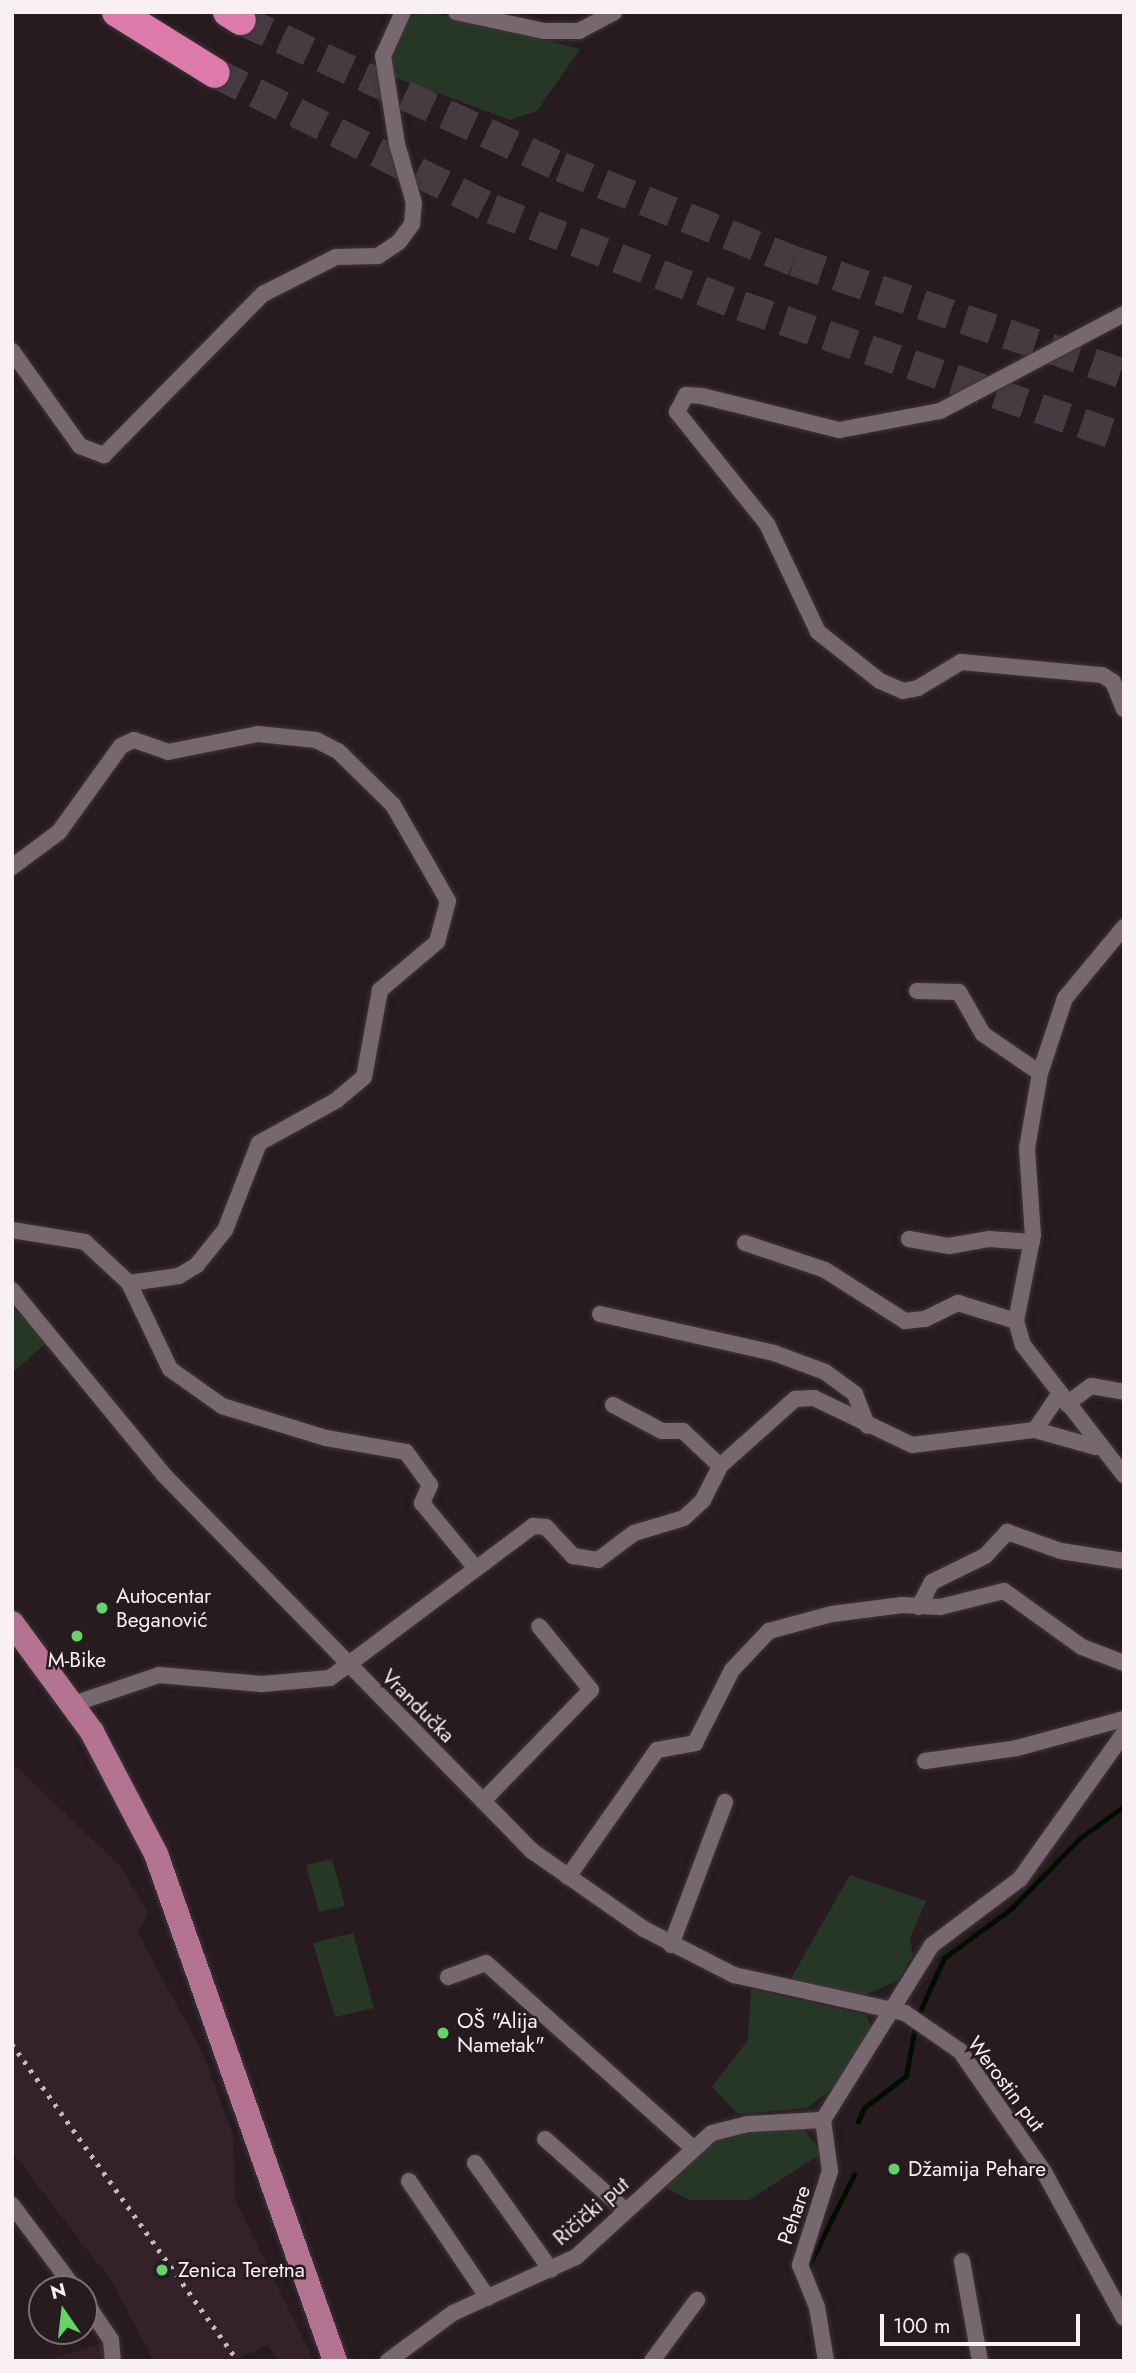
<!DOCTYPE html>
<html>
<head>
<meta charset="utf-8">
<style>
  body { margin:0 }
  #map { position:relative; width:1136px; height:2373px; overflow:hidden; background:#271b20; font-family:Jost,sans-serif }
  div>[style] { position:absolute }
  .built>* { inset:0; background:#34222a }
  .green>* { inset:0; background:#263825 }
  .stream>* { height:4.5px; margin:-2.25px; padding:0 2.25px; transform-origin:2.25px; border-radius:2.25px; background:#000d01 }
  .motorway-tunnel>* { height:30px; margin-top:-15px; transform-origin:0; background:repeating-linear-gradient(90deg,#463b40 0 30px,transparent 0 45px) }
  .roads { filter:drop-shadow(0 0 2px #3e3539) drop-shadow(0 0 2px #3e3539) }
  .minor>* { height:16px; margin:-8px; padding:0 8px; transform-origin:8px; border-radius:8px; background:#76686e }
  .primary>* { height:24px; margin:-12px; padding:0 12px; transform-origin:12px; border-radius:12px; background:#b37391 }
  .motorway>* { height:30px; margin:-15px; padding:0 15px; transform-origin:15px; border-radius:15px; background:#dc7ba9 }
  .rail>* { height:4.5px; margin-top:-2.25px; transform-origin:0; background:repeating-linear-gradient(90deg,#c5bbbf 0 3.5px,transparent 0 10.5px) }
  .dots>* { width:19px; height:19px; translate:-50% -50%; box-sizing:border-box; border:4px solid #271b20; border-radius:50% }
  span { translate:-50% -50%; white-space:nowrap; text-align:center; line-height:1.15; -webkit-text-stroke:5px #271b20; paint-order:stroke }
  .poi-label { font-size:21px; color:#f9f0f4 }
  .left { translate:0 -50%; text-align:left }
  .street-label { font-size:21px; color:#f9f0f4 }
  .frame { position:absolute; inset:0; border:14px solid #f9f0f4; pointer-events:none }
  .north { position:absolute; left:28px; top:2275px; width:70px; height:70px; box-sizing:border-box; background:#271b20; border:2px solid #7b7075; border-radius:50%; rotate:346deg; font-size:19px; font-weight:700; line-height:28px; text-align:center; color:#f9f0f4 }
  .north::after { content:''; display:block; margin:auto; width:24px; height:32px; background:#65d467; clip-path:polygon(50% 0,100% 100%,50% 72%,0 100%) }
  .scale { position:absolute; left:880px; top:2314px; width:200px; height:32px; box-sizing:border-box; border:4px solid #f9f0f4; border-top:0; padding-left:9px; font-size:21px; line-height:24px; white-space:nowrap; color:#f9f0f4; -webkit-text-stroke:5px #271b20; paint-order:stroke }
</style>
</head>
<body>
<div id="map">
  <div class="built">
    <div style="clip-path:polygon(12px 1763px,120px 1866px,149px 1913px,137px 1931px,203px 2054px,233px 2135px,235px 2200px,314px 2361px,279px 2361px,268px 2345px,232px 2361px,154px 2361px,112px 2282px,12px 2152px)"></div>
    <div style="clip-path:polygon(111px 2340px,114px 2361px,47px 2361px)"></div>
  </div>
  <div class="green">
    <div style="clip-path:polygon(420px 12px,431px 12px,580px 49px,537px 111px,510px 120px,389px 75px,388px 30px)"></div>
    <div style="clip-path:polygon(12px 1306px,47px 1342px,12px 1373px)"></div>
    <div style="clip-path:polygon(332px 1859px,345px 1906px,319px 1912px,306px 1865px)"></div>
    <div style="clip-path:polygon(850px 1875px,926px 1901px,910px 1938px,913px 1955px,897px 1981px,861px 1997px,790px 1980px)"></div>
    <div style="clip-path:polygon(353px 1933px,374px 2008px,335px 2017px,313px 1943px)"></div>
    <div style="clip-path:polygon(751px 1989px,866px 2015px,872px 2029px,832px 2088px,807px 2108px,738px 2114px,712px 2087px,748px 2040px)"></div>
    <div style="clip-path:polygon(802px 2127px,822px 2153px,749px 2200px,690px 2200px,664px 2187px,719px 2135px)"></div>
  </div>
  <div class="stream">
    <div style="left:917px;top:2018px;width:66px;rotate:-65.8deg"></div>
    <div style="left:944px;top:1958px;width:84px;rotate:-36.3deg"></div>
    <div style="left:1012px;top:1908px;width:98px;rotate:-45.8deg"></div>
    <div style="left:1080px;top:1838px;width:54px;rotate:-36deg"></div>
    <div style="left:858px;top:2122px;width:15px;rotate:-67deg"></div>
    <div style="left:864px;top:2108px;width:53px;rotate:-37.3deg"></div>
    <div style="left:906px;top:2076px;width:50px;rotate:-79.6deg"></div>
    <div style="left:808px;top:2267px;width:103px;rotate:-63.4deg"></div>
  </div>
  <div class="motorway-tunnel">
    <div style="left:241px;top:20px;width:352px;rotate:24.7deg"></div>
    <div style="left:561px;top:167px;width:251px;rotate:22deg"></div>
    <div style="left:794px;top:261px;width:349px;rotate:18.9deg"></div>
    <div style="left:215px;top:73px;width:309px;rotate:26.1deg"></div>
    <div style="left:492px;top:209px;width:267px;rotate:21.3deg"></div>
    <div style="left:741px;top:306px;width:405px;rotate:19deg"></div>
  </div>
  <div class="roads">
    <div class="minor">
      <div style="left:456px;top:12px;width:91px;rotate:12.1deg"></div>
      <div style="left:545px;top:31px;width:34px"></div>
      <div style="left:579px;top:31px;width:40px;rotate:-28deg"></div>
      <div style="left:1124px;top:314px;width:208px;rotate:152.2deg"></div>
      <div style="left:940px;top:411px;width:103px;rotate:169.3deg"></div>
      <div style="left:839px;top:430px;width:141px;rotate:-166.1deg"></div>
      <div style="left:702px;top:396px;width:16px;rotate:-176deg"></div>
      <div style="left:686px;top:395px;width:19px;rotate:118deg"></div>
      <div style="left:677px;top:412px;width:144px;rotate:51.2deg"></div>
      <div style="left:767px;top:524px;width:119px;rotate:64.7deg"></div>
      <div style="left:818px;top:632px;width:79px;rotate:38.3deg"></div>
      <div style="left:880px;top:681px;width:25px;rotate:23deg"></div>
      <div style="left:903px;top:691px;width:15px;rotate:-11deg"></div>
      <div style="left:918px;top:688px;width:50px;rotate:-31.2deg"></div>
      <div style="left:961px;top:662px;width:142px;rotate:5.3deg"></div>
      <div style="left:1102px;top:675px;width:13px;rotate:32deg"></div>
      <div style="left:1113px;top:682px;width:29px;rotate:68deg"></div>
      <div style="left:12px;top:351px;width:117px;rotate:54.4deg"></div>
      <div style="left:80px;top:446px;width:26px;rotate:21deg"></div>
      <div style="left:104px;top:455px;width:226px;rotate:-45.4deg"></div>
      <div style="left:263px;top:294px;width:82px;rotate:-26.9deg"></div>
      <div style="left:336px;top:257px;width:42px;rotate:-1.4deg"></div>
      <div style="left:378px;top:256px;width:25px;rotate:-34deg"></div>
      <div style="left:399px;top:242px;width:22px;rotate:-54deg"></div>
      <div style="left:412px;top:224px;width:21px;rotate:-85deg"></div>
      <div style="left:414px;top:203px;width:61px;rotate:-106.1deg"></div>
      <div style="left:397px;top:144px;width:89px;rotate:-99deg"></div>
      <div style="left:383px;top:56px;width:48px;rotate:-65.6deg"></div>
      <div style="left:12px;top:867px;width:59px;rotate:-36.7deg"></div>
      <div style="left:59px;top:832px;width:106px;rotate:-54.2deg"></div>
      <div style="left:121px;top:746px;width:14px;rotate:-25deg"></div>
      <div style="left:134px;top:740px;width:36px;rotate:19deg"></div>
      <div style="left:168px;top:752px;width:92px;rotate:-11.3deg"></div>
      <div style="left:258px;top:734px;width:58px;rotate:5.9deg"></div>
      <div style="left:316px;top:740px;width:25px;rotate:27deg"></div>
      <div style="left:338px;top:751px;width:77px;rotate:44.5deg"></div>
      <div style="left:393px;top:805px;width:111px;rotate:60.2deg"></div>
      <div style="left:448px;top:901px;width:42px;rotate:105deg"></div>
      <div style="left:437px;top:942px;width:75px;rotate:139.9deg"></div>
      <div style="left:380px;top:990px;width:88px;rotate:100.4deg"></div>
      <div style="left:364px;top:1077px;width:35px;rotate:140deg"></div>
      <div style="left:337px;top:1100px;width:89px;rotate:151.1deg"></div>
      <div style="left:259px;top:1143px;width:93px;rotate:111.3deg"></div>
      <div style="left:225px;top:1230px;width:45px;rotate:128.7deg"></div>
      <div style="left:197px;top:1265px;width:21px;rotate:149deg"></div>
      <div style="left:179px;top:1276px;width:50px;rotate:172deg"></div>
      <div style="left:1124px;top:927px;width:92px;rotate:129.7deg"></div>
      <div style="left:1065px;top:998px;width:79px;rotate:108.4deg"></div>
      <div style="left:1040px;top:1073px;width:76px;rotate:99.8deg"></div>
      <div style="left:1027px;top:1148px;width:87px;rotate:86.1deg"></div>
      <div style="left:1033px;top:1235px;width:88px;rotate:101.2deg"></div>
      <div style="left:1016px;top:1321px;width:25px;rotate:74deg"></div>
      <div style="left:1023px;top:1345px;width:165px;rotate:52.2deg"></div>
      <div style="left:917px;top:991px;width:42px;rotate:1.4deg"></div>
      <div style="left:959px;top:992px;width:48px;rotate:60.3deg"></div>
      <div style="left:983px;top:1034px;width:69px;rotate:34.4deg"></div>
      <div style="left:12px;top:1230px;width:74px;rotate:9.3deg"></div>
      <div style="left:85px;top:1242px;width:60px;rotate:43deg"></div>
      <div style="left:129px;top:1283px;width:95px;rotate:64.5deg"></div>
      <div style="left:170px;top:1369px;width:64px;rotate:35.4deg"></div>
      <div style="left:222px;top:1406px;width:109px;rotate:17.1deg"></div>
      <div style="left:326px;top:1438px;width:81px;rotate:9.9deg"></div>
      <div style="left:406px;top:1452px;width:41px;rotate:54deg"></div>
      <div style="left:430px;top:1485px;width:20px;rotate:114deg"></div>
      <div style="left:422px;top:1503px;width:82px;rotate:50.5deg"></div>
      <div style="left:909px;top:1239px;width:41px;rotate:9.9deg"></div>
      <div style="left:949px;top:1246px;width:41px;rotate:-9.9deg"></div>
      <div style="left:989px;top:1239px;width:43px;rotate:4deg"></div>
      <div style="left:745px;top:1243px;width:84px;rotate:18.6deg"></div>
      <div style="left:825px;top:1270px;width:95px;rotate:32.5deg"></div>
      <div style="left:905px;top:1321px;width:20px;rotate:-6deg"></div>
      <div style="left:925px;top:1319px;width:37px;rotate:-26deg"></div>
      <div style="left:958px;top:1303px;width:61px;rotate:17.2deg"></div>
      <div style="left:12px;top:1290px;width:239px;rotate:50.6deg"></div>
      <div style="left:164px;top:1475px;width:526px;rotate:45.62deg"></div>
      <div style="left:532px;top:1851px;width:136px;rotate:34.9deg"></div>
      <div style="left:644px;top:1929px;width:101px;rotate:27.1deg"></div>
      <div style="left:734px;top:1975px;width:175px;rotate:12.5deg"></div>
      <div style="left:905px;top:2013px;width:67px;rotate:34.6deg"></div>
      <div style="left:960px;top:2051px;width:147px;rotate:55.2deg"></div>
      <div style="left:1044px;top:2172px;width:166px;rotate:61.3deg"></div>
      <div style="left:600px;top:1314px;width:178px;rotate:12.6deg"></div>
      <div style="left:774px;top:1353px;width:54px;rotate:20.4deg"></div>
      <div style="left:825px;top:1372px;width:37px;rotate:36deg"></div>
      <div style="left:855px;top:1394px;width:34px;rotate:69deg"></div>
      <div style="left:1067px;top:1404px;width:30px;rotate:-37deg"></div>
      <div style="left:1091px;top:1386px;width:34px;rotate:10deg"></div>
      <div style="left:613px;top:1405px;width:55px;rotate:28deg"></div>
      <div style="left:662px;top:1431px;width:21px"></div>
      <div style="left:683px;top:1431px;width:51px;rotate:43.4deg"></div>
      <div style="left:1035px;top:1430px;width:45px;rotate:-56deg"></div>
      <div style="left:919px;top:1607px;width:28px;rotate:-63deg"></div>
      <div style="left:932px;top:1582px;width:59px;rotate:-26.1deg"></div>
      <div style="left:985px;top:1556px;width:33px;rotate:-47deg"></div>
      <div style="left:1007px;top:1532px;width:57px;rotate:19.4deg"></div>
      <div style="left:1061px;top:1551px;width:64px;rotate:9deg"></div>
      <div style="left:73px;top:1704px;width:91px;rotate:-18.6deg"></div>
      <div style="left:159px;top:1675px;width:103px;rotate:5deg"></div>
      <div style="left:262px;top:1684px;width:68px;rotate:-5deg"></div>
      <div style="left:330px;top:1678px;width:254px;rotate:-36.8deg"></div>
      <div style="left:533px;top:1526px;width:13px;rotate:4deg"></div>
      <div style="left:546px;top:1527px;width:40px;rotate:47deg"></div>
      <div style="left:573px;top:1556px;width:25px;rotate:9deg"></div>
      <div style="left:598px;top:1560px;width:45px;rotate:-36.9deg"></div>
      <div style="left:634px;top:1533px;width:52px;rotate:-16.7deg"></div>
      <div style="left:684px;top:1518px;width:26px;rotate:-43deg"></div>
      <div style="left:703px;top:1500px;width:38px;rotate:-63deg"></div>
      <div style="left:720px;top:1466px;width:101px;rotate:-41.8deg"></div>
      <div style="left:795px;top:1399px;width:19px;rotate:-3deg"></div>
      <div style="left:814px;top:1398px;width:109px;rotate:25.6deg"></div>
      <div style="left:912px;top:1445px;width:124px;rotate:-7deg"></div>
      <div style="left:1035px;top:1430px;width:63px;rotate:15.6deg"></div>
      <div style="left:925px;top:1761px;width:93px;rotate:-8deg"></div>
      <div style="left:1017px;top:1748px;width:111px;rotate:-15.2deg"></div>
      <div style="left:483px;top:1801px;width:155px;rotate:-45.8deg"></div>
      <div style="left:591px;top:1690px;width:82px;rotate:-129.1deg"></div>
      <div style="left:568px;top:1877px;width:155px;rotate:-55deg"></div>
      <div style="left:657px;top:1750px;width:39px;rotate:-10deg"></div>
      <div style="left:695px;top:1743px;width:82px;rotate:-63.1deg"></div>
      <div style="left:732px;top:1670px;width:54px;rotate:-46.5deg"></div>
      <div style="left:769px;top:1631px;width:65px;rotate:-15.1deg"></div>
      <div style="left:832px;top:1614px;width:71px;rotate:-7.3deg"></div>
      <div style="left:902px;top:1605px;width:38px;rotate:3deg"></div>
      <div style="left:940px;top:1607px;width:66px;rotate:-14deg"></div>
      <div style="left:1004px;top:1591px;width:96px;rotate:35.7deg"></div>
      <div style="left:1082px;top:1647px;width:45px;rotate:20.9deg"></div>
      <div style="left:671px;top:1945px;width:153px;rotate:-69.3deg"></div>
      <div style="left:448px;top:1977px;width:40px;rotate:-20.2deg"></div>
      <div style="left:486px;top:1963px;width:276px;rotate:41.8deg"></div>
      <div style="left:823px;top:2120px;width:206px;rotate:-58.1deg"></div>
      <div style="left:932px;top:1945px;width:110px;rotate:-36.9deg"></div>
      <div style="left:1020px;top:1879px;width:179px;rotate:-54.5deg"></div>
      <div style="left:823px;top:2120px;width:51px;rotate:82.2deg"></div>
      <div style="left:830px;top:2171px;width:99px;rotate:107.7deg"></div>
      <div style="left:800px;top:2265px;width:45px;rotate:68deg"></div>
      <div style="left:817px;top:2307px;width:55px;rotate:80.5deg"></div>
      <div style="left:545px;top:2139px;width:108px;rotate:41.6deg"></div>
      <div style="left:475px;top:2163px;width:131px;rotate:54.6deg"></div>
      <div style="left:409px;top:2181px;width:141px;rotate:56deg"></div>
      <div style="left:12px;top:2205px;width:105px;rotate:53.1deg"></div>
      <div style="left:962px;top:2261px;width:102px;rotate:79.8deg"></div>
      <div style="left:84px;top:2300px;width:48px;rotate:56deg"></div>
      <div style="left:111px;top:2340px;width:21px;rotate:85deg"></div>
      <div style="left:388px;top:2361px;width:81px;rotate:-36.4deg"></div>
      <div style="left:453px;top:2313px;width:135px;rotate:-24.5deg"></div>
      <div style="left:576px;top:2257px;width:184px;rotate:-42.4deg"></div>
      <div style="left:712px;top:2133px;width:37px;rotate:-14deg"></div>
      <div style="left:748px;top:2124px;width:75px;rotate:-3.1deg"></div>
      <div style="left:652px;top:2361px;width:76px;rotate:-53.6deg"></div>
    </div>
    <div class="primary">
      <div style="left:12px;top:1623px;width:135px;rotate:53.7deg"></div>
      <div style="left:92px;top:1732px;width:138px;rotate:62.3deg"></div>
      <div style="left:156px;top:1854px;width:538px;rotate:70.55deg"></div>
    </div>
    <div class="motorway">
      <div style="left:117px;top:12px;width:115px;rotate:31.9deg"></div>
      <div style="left:228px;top:12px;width:15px;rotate:32deg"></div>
    </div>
  </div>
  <div class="rail">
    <div style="left:12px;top:2044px;width:389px;rotate:54.5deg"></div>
  </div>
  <div class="dots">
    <div style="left:102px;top:1608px;background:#65d467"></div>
    <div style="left:77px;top:1636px;background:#65d467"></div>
    <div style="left:443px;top:2033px;background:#65d467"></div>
    <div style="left:894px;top:2169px;background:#65d467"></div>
    <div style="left:162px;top:2270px;background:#65d467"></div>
  </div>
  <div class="poi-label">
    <span class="left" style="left:116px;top:1608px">Autocentar<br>Beganović</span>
    <span style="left:77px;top:1660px">M-Bike</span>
    <span class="left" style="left:457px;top:2033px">OŠ "Alija<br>Nametak"</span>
    <span class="left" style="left:908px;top:2169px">Džamija Pehare</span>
    <span class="left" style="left:178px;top:2270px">Zenica Teretna</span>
  </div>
  <div class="street-label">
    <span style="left:418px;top:1706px;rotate:45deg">Vrandučka</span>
    <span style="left:1006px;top:2084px;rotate:53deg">Werostin put</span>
    <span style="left:591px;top:2211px;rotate:-41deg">Ričički put</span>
    <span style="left:794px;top:2215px;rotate:-71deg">Pehare</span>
  </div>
  <div class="frame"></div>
  <div class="north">N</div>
  <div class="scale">100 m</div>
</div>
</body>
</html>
